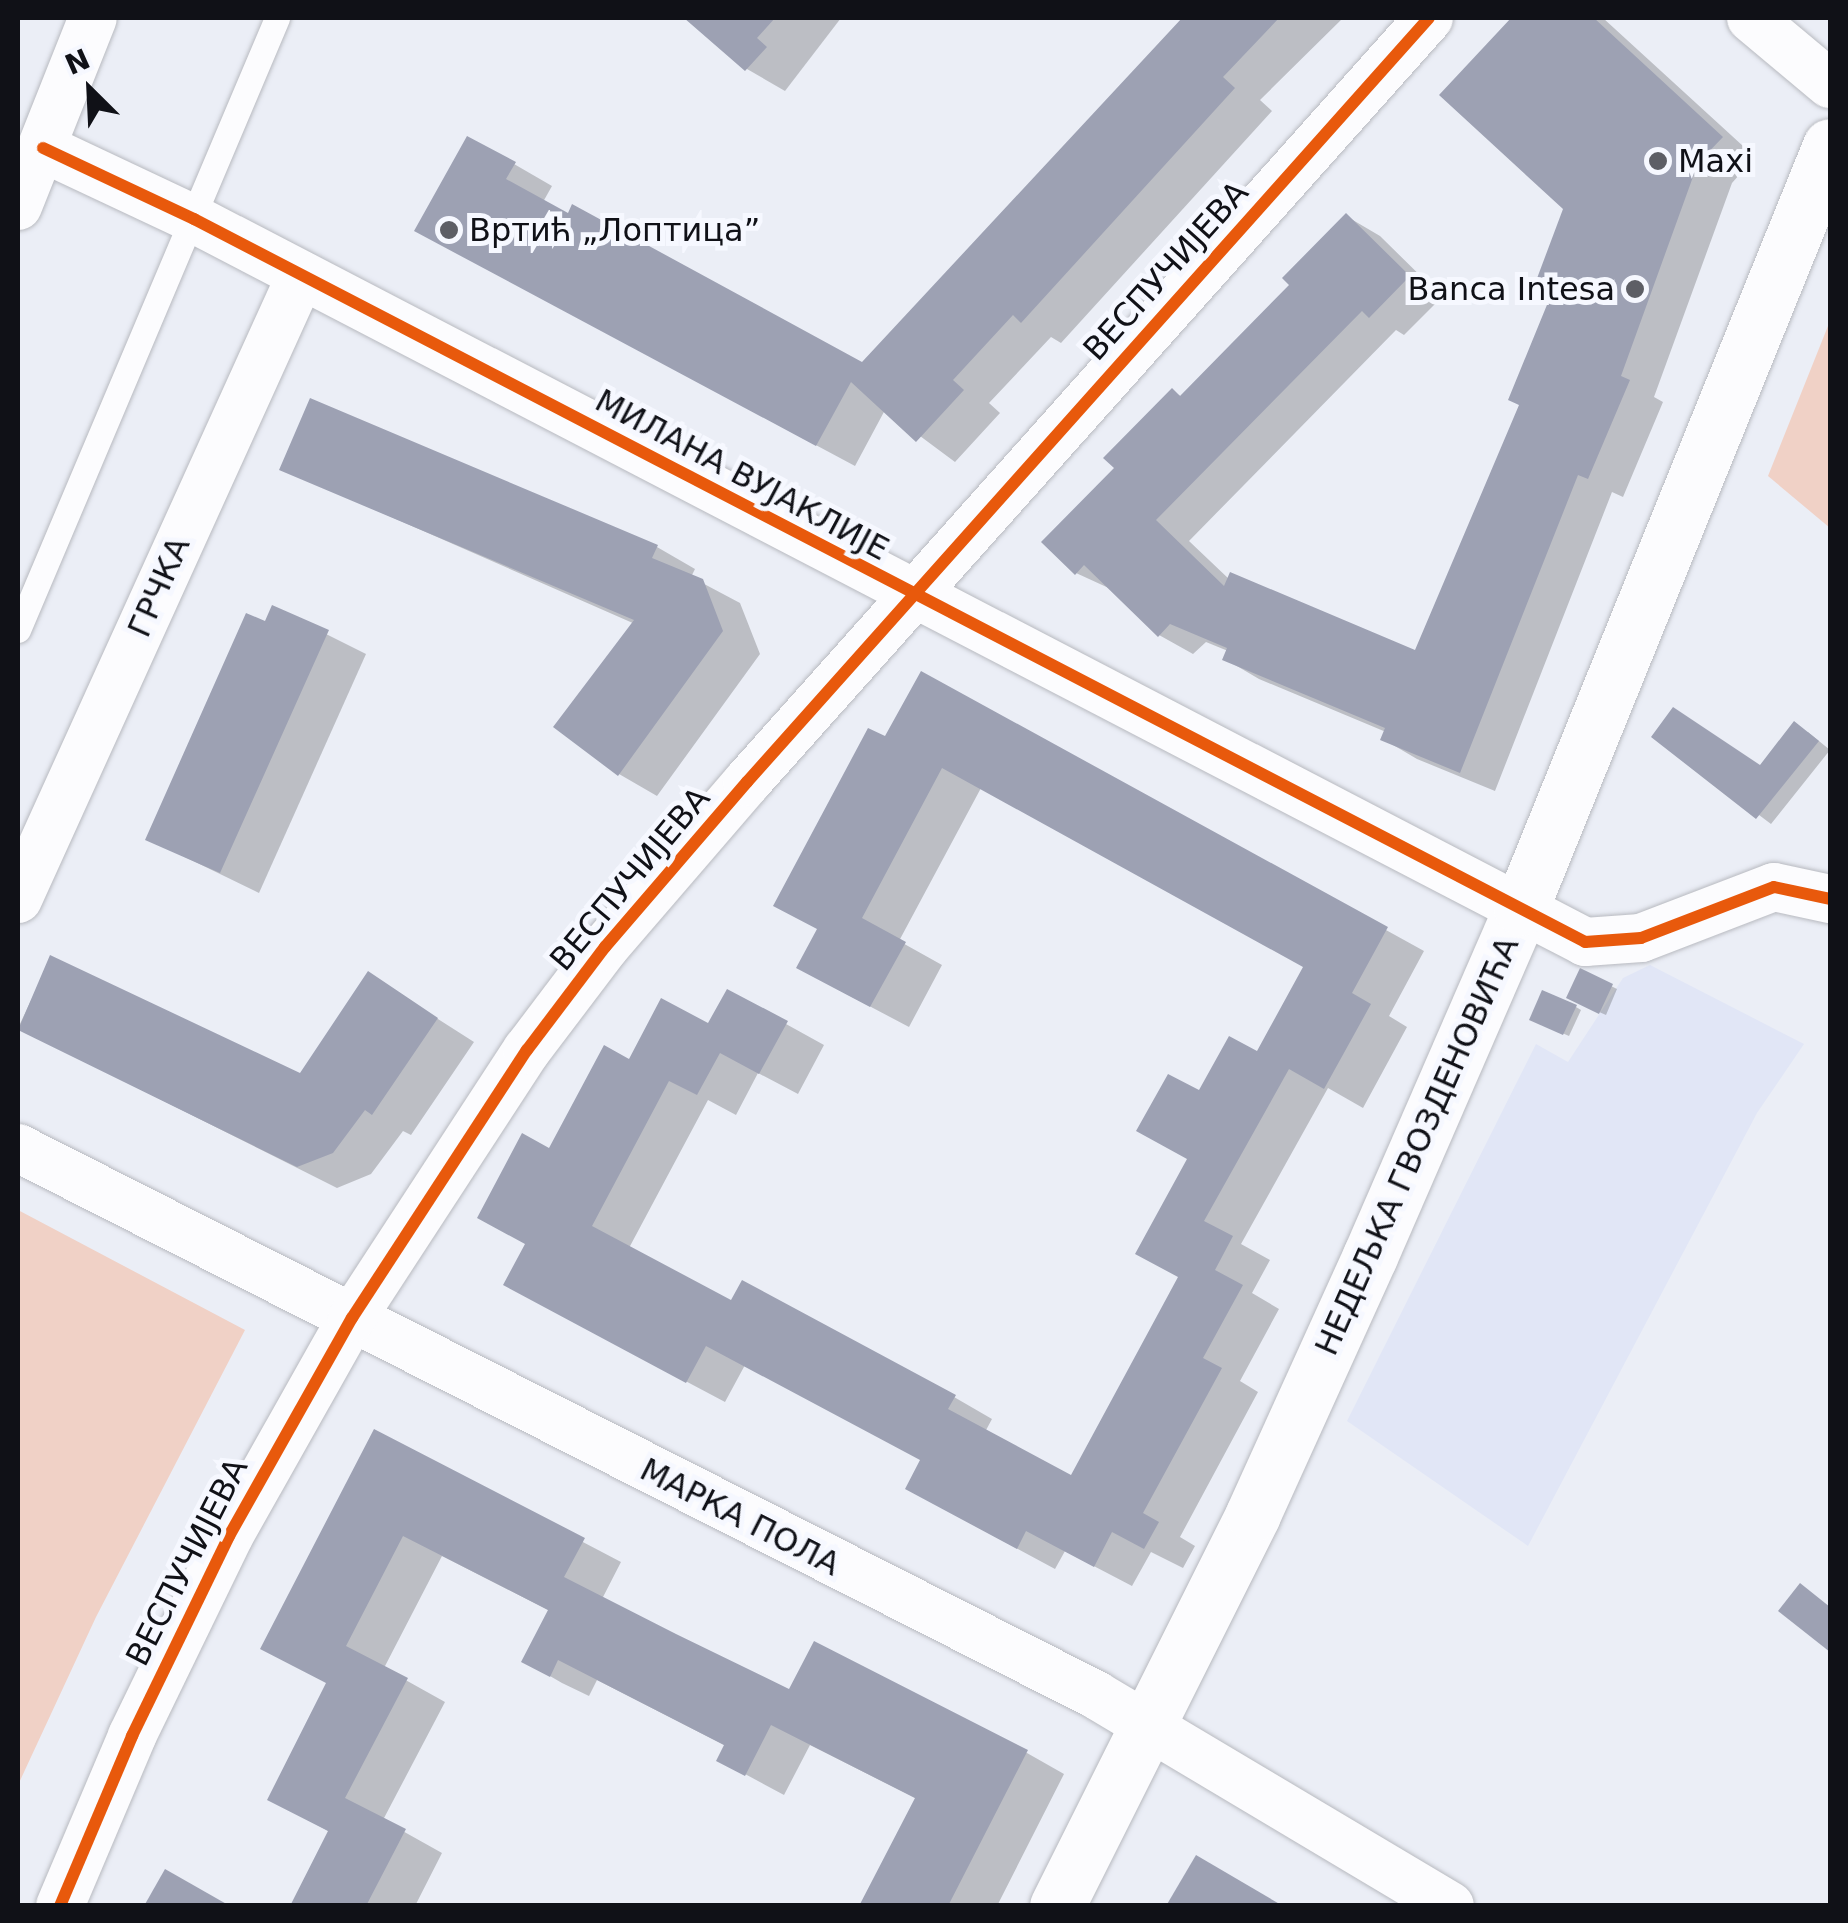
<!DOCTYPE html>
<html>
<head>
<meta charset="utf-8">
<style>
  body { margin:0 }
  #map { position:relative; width:1848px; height:1923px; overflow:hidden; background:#ebeef6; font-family:"DejaVu Sans",sans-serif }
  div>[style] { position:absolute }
  .built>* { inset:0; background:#e1e6f6 }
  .green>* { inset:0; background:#f0d1c6 }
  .shadow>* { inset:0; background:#0003 }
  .building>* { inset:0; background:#9da1b3 }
  .roads { filter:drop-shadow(0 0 2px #b8bac0) drop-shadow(0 0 2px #b8bac0) }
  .service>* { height:25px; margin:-12.5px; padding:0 12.5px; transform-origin:12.5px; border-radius:12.5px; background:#fcfcfe }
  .minor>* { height:48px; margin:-24px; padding:0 24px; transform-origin:24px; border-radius:24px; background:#fcfcfe }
  .secondary>* { height:55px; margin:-27.5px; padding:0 27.5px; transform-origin:27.5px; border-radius:27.5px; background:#fcfcfe }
  .cycleway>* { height:12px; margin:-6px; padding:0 6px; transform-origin:6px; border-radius:6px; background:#e8590c }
  .dots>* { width:28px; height:28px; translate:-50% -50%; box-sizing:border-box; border:5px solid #f6f8ff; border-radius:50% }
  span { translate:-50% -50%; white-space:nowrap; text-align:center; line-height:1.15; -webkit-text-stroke:10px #f6f8ff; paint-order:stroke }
  .poi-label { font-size:32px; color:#101117 }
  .left { translate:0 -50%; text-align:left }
  .right { translate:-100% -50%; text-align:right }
  .street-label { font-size:32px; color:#101117 }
  .frame { position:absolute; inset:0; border:20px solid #101117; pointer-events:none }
  .north { position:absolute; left:40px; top:40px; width:100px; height:100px; -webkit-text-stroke:8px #f6f8ff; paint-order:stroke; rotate:336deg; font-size:28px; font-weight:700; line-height:40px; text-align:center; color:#101117 }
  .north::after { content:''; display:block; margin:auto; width:35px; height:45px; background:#101117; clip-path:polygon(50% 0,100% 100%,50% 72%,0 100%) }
</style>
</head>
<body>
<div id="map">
  <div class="built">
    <div style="clip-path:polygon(1650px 965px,1804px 1044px,1757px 1113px,1528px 1546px,1347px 1421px,1536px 1044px,1568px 1062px,1623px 978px)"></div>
  </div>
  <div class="green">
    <div style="clip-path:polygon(1830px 321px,1830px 528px,1768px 476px)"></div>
    <div style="clip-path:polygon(18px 1210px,245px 1330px,96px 1617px,18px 1785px)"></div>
  </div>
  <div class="shadow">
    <div style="clip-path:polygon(688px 18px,841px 18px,785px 91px,747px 69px)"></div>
    <div style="clip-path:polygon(1185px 18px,1343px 18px,1260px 100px,1272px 111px,1061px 343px,1051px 337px,989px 403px,1000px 413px,955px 462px,885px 410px,855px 466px,455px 252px,514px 164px,552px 186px,543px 202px,862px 365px)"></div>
    <div style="clip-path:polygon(1515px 18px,1603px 18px,1755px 157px,1732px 183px,1654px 397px,1663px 402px,1623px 497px,1612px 492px,1495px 791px,1417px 759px,1383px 739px,1386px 732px,1259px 679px,1225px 659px,1228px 651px,1206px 642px,1193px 654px,1159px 635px,1113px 590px,1076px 573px,1117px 468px,1172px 391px,1182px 397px,1293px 285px,1346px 216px,1380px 236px,1442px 297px,1404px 335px,1396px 330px,1189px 541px,1230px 580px,1417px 653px,1522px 405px,1553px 297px,1536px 288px,1566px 208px,1443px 95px)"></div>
    <div style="clip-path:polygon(282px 469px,657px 547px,695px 569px,691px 577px,740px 603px,760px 654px,657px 796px,619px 774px,635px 624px)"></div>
    <div style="clip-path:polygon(274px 608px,366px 654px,259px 893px,148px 839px)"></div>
    <div style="clip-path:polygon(922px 674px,1424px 951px,1389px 1016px,1407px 1027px,1363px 1108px,1328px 1088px,1241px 1244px,1270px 1260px,1252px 1293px,1279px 1309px,1240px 1381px,1258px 1392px,1180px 1537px,1195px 1546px,1183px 1568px,1151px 1552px,1132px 1586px,1065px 1551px,1055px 1569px,946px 1510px,923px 1460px,745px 1365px,725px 1402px,544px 1306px,528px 1244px,550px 1151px,630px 1062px,710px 1027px,786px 1024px,824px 1045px,798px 1094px,758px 1073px,736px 1115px,708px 1100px,629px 1248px,732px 1303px,954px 1397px,992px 1419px,985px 1432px,1072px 1479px,1181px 1277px,1200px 1093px,1258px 1055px,1306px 966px,981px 788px,899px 941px,942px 965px,909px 1027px,837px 989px,819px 929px,886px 740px)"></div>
    <div style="clip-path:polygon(1808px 732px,1830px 750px,1771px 824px,1654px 736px,1761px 768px)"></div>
    <div style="clip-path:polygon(51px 958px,301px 1076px,369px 975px,474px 1042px,411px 1135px,403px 1131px,371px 1174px,337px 1188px,18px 1028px)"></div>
    <div style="clip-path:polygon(1581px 971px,1617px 989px,1606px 1015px,1574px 1001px)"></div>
    <div style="clip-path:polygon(1576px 1007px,1581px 1010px,1569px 1036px,1537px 1022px)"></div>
    <div style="clip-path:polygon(375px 1433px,621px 1562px,602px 1599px,791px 1692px,1027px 1753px,1064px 1774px,997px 1906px,862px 1906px,917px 1799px,810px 1745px,784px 1795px,719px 1760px,726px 1746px,597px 1680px,589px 1696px,562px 1683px,524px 1661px,550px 1611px,442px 1556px,384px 1668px,445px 1702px,383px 1820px,442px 1853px,415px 1906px,293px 1906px,330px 1832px,270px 1799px,329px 1684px)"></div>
  </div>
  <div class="building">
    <div style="clip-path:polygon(684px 18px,775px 18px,757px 38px,767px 47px,745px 71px)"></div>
    <div style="clip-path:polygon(1182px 18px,1279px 18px,1223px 77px,1235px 88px,1021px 323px,1013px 315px,953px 380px,964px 390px,916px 442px,851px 382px,816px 446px,414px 231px,467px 136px,516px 162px,506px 179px,568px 213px,572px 204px,862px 362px)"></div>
    <div style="clip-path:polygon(1511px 18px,1594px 18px,1723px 137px,1698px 163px,1621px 376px,1630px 380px,1588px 479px,1578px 475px,1460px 773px,1380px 740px,1385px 728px,1222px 660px,1227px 648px,1170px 624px,1158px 637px,1084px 565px,1075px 575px,1041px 542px,1114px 468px,1103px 458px,1172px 388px,1180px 396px,1230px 345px,1289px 285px,1282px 278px,1346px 213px,1410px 276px,1369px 318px,1362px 311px,1156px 520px,1224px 586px,1230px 572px,1415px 650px,1519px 405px,1508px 400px,1551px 295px,1533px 289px,1563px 209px,1439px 95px)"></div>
    <div style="clip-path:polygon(310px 398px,658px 545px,652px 558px,703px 579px,723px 631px,618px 776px,553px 727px,634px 620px,279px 470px)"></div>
    <div style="clip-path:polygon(272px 605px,329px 630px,220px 873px,145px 840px,246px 613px,265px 621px)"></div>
    <div style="clip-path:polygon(921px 671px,1388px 927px,1352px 993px,1371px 1004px,1324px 1089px,1289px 1069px,1204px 1221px,1233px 1236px,1215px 1270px,1243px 1285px,1203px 1358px,1222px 1368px,1143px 1513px,1159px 1522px,1144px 1549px,1112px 1532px,1094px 1567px,1026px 1531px,1017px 1549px,905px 1489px,920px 1460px,706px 1346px,686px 1383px,503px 1285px,525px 1244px,477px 1218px,522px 1133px,549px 1148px,604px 1045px,629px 1059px,661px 998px,708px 1023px,727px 989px,788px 1021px,759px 1074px,720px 1053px,697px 1095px,669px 1081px,592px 1226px,731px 1300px,742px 1280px,956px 1395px,948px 1409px,1071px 1475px,1178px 1277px,1135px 1254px,1187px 1159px,1136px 1131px,1168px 1074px,1199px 1090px,1229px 1036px,1257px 1051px,1303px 967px,942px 768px,862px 918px,906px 942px,870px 1007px,796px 968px,817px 929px,773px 906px,868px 728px,885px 736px)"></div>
    <div style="clip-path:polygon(1673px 707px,1760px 765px,1794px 721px,1819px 741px,1756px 819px,1651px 737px)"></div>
    <div style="clip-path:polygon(50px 955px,300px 1073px,368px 971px,438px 1018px,372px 1115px,365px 1110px,333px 1153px,297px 1167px,18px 1030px)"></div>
    <div style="clip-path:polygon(1580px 968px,1613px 984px,1599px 1014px,1566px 998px)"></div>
    <div style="clip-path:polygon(1542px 990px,1577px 1005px,1563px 1035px,1529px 1020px)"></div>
    <div style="clip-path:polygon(374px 1429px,585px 1538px,564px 1577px,676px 1634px,789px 1689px,814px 1641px,1028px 1750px,948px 1906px,859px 1906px,915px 1798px,771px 1725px,745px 1776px,716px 1761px,724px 1745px,558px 1660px,550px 1677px,521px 1662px,548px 1610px,403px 1536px,346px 1646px,408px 1678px,345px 1798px,406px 1829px,366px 1906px,290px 1906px,328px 1831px,267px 1800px,326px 1683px,260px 1649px)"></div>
    <div style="clip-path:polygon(1800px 1583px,1830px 1607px,1830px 1652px,1778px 1611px)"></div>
    <div style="clip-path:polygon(1196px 1855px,1283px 1906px,1166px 1906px)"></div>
    <div style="clip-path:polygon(165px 1869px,230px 1906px,144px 1906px)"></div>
  </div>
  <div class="roads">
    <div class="service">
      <div style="left:18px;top:630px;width:665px;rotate:-67.06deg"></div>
    </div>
    <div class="minor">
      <div style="left:1751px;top:18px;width:103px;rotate:39.9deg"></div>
      <div style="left:43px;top:148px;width:167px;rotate:25.2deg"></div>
      <div style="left:194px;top:219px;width:1568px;rotate:27.46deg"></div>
      <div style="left:1585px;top:942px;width:56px;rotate:-4.1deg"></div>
      <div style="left:1641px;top:938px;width:142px;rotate:-21deg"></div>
      <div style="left:1774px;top:887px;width:57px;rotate:12.1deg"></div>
      <div style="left:18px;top:206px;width:202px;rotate:-68.3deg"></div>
      <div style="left:18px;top:899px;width:685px;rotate:-65.6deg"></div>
      <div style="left:18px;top:1148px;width:1209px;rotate:26.9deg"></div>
      <div style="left:1096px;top:1695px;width:412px;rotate:30.8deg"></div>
      <div style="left:60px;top:1906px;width:185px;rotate:-67deg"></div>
      <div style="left:132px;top:1736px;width:222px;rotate:-64.1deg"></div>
      <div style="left:229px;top:1536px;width:250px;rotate:-60.6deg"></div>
      <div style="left:352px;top:1318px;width:320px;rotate:-56.9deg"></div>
      <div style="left:527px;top:1050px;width:129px;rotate:-52.9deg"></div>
      <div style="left:605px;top:947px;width:218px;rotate:-49.3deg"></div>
      <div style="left:747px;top:782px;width:1024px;rotate:-48.25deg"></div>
    </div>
    <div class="secondary">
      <div style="left:1057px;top:1906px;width:438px;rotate:-63.4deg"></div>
      <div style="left:1253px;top:1514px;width:283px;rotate:-65.6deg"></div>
      <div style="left:1370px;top:1256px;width:379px;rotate:-66.5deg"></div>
      <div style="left:1521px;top:908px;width:822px;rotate:-67.93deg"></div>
    </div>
  </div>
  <div class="cycleway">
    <div style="left:43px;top:148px;width:167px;rotate:25.2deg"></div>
    <div style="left:194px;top:219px;width:1568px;rotate:27.46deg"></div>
    <div style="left:1585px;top:942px;width:56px;rotate:-4.1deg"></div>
    <div style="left:1641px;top:938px;width:142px;rotate:-21deg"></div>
    <div style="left:1774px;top:887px;width:57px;rotate:12.1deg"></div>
    <div style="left:60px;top:1906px;width:185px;rotate:-67deg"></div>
    <div style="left:132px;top:1736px;width:222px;rotate:-64.1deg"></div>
    <div style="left:229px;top:1536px;width:250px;rotate:-60.6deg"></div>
    <div style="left:352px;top:1318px;width:320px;rotate:-56.9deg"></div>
    <div style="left:527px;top:1050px;width:129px;rotate:-52.9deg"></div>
    <div style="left:605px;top:947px;width:218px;rotate:-49.3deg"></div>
    <div style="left:747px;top:782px;width:1024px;rotate:-48.25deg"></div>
  </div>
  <div class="dots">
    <div style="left:1658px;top:161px;background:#5d5e65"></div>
    <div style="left:449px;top:230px;background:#5d5e65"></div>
    <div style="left:1635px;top:289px;background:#5d5e65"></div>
  </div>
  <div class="poi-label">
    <span class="left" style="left:1678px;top:161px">Maxi</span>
    <span class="left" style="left:469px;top:230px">Вртић „Лоптица”</span>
    <span class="right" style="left:1615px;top:289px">Banca Intesa</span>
  </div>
  <div class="street-label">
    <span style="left:1166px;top:271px;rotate:-48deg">ВЕСПУЧИЈЕВА</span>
    <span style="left:742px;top:475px;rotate:28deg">МИЛАНА ВУЈАКЛИЈЕ</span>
    <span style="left:159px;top:587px;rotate:-66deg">ГРЧКА</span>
    <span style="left:630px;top:879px;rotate:-50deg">ВЕСПУЧИЈЕВА</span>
    <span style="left:1417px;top:1146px;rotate:-66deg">НЕДЕЉКА ГВОЗДЕНОВИЋА</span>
    <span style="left:740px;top:1517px;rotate:27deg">МАРКА ПОЛА</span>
    <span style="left:187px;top:1562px;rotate:-63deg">ВЕСПУЧИЈЕВА</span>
  </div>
  <div class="frame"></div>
  <div class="north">N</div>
</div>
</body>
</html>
